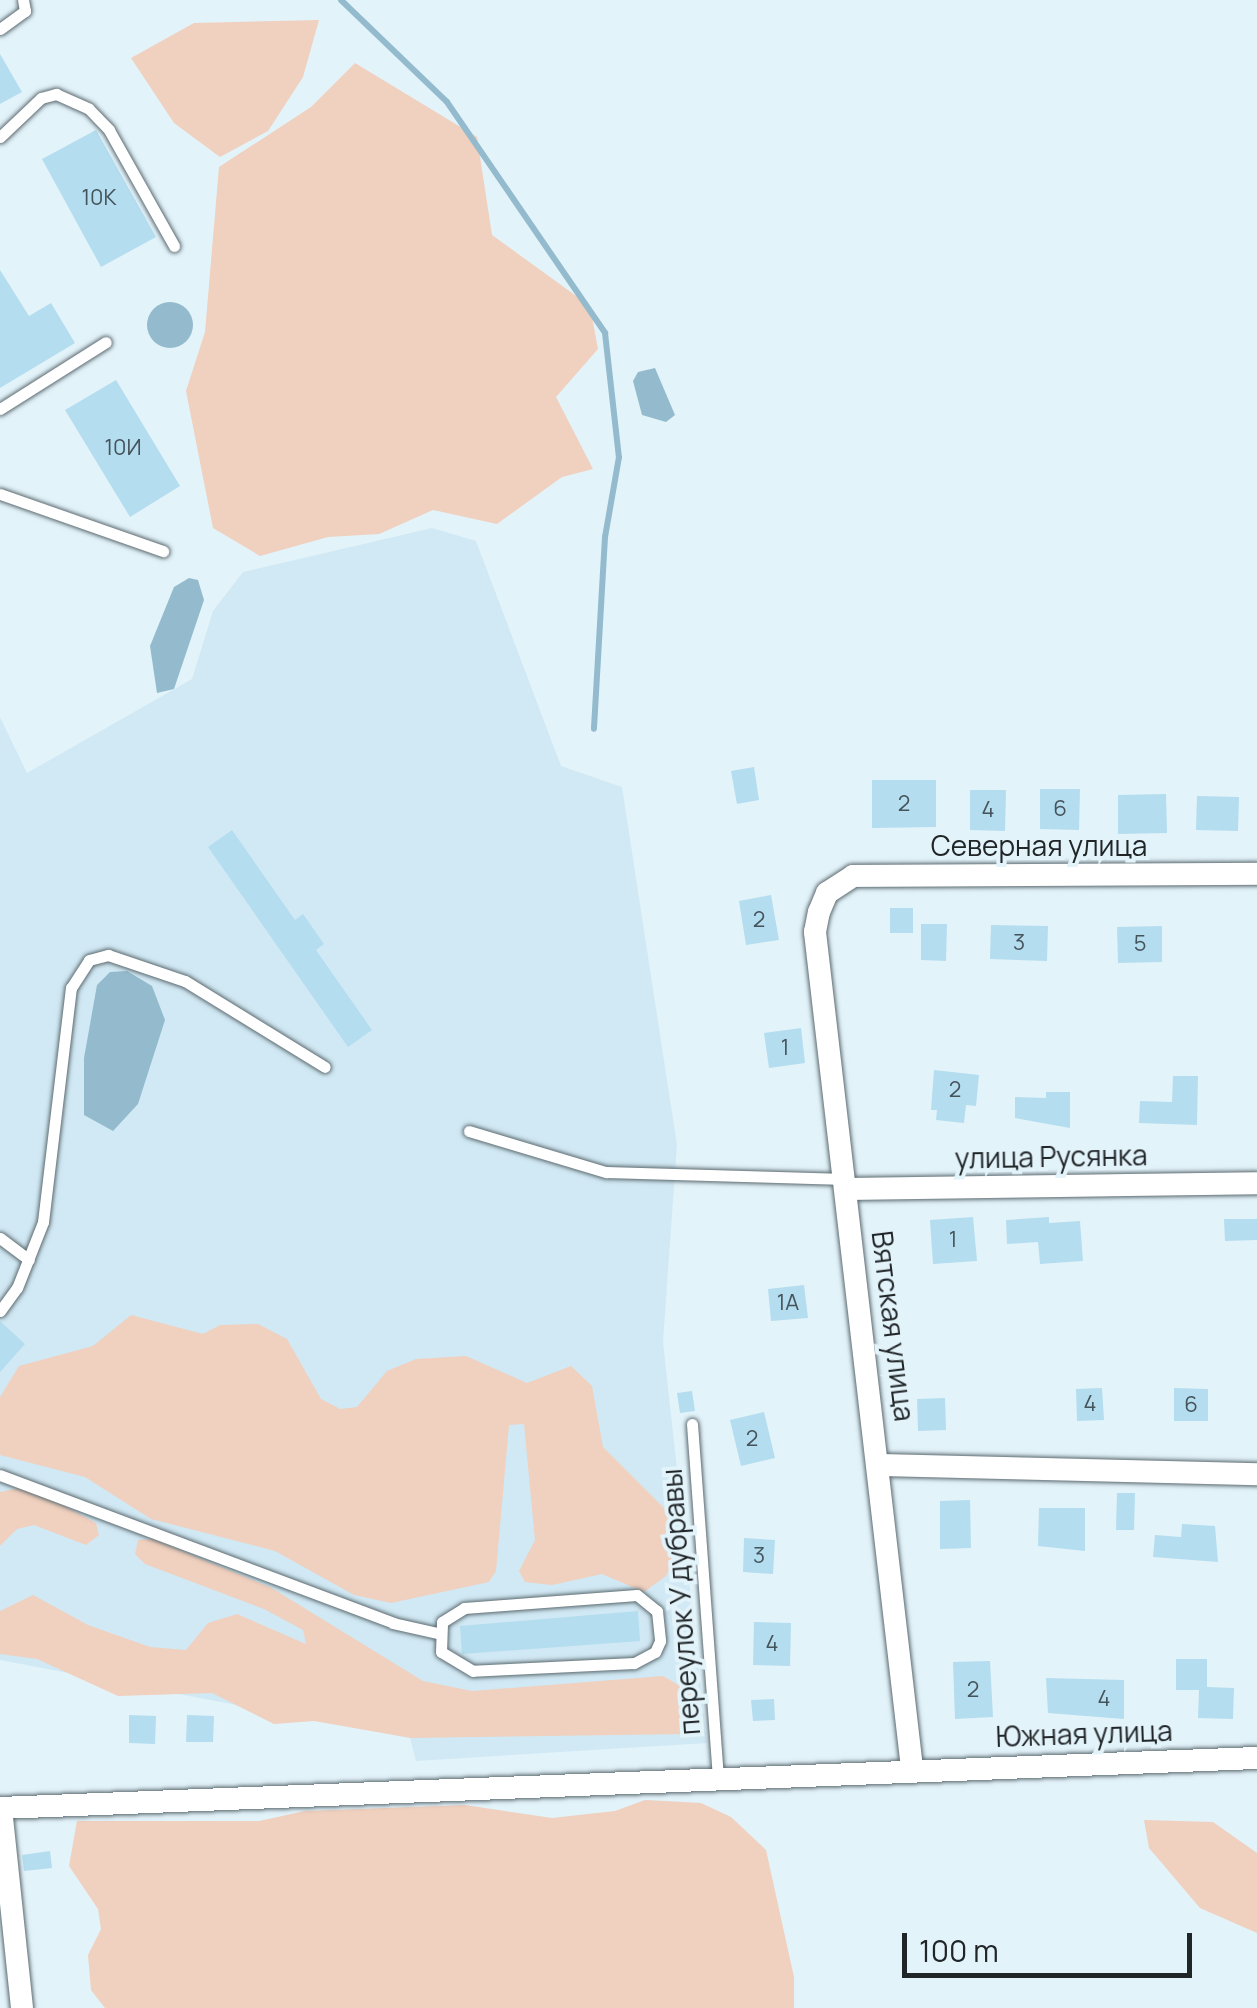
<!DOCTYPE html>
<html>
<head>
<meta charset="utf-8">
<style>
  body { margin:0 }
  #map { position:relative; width:1257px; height:2008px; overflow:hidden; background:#e3f3fa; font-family:Manrope,sans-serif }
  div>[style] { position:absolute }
  .built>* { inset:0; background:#d1e9f4 }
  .green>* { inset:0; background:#f0d0be }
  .water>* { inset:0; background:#93bbcd }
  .round { border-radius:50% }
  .stream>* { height:6px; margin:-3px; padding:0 3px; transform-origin:3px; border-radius:3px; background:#93bbcd }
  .building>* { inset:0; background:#b4ddef }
  .roads { filter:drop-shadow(0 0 2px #5c6a70) drop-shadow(0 0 2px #5c6a70) }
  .lane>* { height:11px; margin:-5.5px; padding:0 5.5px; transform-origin:5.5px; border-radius:5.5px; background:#fff }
  .street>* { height:22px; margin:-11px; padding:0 11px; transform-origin:11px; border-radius:11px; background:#fff }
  span { translate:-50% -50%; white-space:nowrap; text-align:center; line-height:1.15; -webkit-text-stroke:8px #e3f3fa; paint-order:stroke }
  .number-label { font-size:22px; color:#45535a }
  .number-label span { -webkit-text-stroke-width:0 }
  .street-label { font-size:28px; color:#202528 }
  .scale { position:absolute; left:902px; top:1933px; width:290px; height:45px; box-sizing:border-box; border:5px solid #202528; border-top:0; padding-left:12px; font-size:30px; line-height:35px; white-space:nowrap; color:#202528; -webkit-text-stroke:8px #e3f3fa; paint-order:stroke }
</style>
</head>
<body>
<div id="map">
  <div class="built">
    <div style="clip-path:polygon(432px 528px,476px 541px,561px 766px,622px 787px,677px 1145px,663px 1342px,707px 1743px,416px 1761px,410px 1738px,0 1660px,0 717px,27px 773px,192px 679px,213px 611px,243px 572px)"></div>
  </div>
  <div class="green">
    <div style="clip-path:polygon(319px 20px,303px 77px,268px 131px,220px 157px,174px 123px,131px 58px,194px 23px)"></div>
    <div style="clip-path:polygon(355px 63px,477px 137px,492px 235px,590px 306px,598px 349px,556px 397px,593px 469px,562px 477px,497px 524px,433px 510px,379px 534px,328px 537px,260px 556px,213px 528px,186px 391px,205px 332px,219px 167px,311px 107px)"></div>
    <div style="clip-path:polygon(131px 1315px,203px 1334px,220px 1325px,258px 1324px,287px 1339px,321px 1399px,340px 1409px,357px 1407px,387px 1371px,416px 1359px,466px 1356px,527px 1383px,571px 1366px,592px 1386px,603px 1447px,667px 1511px,672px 1564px,666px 1576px,644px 1592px,602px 1574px,552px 1585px,525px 1582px,519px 1571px,535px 1540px,524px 1424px,509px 1425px,496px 1571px,489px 1582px,391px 1603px,354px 1595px,275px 1551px,151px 1519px,85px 1477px,0 1455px,0 1397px,19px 1366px,93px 1346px)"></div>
    <div style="clip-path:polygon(28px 1486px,96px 1523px,99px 1535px,86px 1545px,34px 1525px,17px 1529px,0 1546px,0 1492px)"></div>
    <div style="clip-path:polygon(153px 1539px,270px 1587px,423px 1681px,472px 1691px,663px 1676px,694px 1694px,697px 1723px,686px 1734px,411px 1738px,314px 1721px,274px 1724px,212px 1693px,118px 1696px,37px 1659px,0 1654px,0 1611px,33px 1595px,88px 1625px,150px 1647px,186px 1650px,208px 1623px,237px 1614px,306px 1644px,303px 1630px,264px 1609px,145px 1564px,135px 1554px,138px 1540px)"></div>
    <div style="clip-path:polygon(645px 1800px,701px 1803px,731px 1817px,766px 1850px,794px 1977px,794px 2008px,105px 2008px,91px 1990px,88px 1955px,101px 1929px,98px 1909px,69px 1866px,77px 1821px,259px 1821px,305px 1811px,465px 1805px,552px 1818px,615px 1811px)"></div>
    <div style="clip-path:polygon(1144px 1820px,1213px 1822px,1257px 1853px,1257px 1933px,1200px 1908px,1149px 1848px)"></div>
  </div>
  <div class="water">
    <div class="round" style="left:147px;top:302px;width:46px;height:46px"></div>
    <div style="clip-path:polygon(655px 368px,675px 415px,666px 422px,642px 415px,633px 381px,638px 372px)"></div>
    <div style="clip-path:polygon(189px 578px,198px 580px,204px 600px,174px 689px,157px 693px,150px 646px,174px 587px)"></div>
    <div style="clip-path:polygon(127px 971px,152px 986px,165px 1020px,138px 1104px,113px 1131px,84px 1115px,84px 1058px,97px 985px,110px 972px)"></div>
  </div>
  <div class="stream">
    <div style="left:341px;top:0;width:147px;rotate:43.9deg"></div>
    <div style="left:447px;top:102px;width:280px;rotate:55.6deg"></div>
    <div style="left:605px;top:333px;width:125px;rotate:83.6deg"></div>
    <div style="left:619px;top:457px;width:81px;rotate:99.9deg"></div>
    <div style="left:605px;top:537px;width:192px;rotate:93.3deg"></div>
  </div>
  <div class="building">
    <div style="clip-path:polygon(0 54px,22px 92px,0 104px)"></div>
    <div style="clip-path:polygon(96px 130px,156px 237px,101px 267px,42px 159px)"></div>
    <div style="clip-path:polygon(0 270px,29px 316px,51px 303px,75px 343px,0 388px)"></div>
    <div style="clip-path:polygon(116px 380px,180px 486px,130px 517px,65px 410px)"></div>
    <div style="clip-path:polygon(754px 767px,759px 800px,737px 804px,731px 771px)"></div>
    <div style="clip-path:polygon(872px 780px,936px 780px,936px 827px,872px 828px)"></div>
    <div style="clip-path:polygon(1040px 789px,1080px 789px,1079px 830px,1040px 829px)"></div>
    <div style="clip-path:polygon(970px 790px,1006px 790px,1005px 831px,970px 830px)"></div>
    <div style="clip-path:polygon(1166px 794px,1167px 833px,1118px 834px,1118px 795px)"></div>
    <div style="clip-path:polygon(1197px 796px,1239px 797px,1238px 831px,1196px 830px)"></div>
    <div style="clip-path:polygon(232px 830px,295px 920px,303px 914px,324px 944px,316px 950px,372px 1030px,348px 1047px,208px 847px)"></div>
    <div style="clip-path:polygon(771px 895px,779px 940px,746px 945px,739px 901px)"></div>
    <div style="clip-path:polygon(890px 908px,913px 908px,913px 933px,890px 933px)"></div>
    <div style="clip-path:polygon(921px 924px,947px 924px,946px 961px,921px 960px)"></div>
    <div style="clip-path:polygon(991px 925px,1048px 926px,1047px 961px,990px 959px)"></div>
    <div style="clip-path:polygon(1162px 926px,1162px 962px,1118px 963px,1117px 927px)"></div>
    <div style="clip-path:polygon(801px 1028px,805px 1063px,769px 1068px,764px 1033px)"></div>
    <div style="clip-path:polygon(934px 1070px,979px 1075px,976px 1106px,966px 1105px,964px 1123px,936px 1120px,937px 1110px,931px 1110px)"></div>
    <div style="clip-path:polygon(1173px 1076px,1198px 1076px,1197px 1125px,1139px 1123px,1140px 1101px,1172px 1102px)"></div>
    <div style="clip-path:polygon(1046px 1092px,1070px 1092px,1070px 1128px,1015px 1118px,1015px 1097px,1046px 1098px)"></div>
    <div style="clip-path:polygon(973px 1217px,977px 1261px,933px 1264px,930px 1220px)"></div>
    <div style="clip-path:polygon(1049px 1217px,1049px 1223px,1080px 1221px,1083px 1261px,1040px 1264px,1038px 1242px,1007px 1244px,1006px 1220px)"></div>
    <div style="clip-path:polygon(1224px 1219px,1257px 1219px,1257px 1240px,1225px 1241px)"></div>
    <div style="clip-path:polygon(804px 1285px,808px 1318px,771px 1321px,768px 1289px)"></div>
    <div style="clip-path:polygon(0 1321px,25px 1344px,0 1372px)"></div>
    <div style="clip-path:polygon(1102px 1388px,1104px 1420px,1077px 1421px,1076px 1389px)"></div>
    <div style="clip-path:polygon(1174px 1388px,1208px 1389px,1208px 1421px,1174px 1421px)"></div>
    <div style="clip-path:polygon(692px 1391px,695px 1411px,680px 1413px,677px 1393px)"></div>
    <div style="clip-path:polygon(945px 1398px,946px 1430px,918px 1431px,917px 1399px)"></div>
    <div style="clip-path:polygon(764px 1412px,775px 1458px,741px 1466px,730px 1420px)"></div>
    <div style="clip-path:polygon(1117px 1493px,1135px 1493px,1134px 1530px,1116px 1530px)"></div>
    <div style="clip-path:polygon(970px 1500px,971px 1548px,940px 1549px,940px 1501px)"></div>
    <div style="clip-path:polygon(1039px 1508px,1085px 1508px,1085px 1551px,1038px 1546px)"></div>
    <div style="clip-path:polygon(1182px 1524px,1215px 1526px,1218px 1562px,1153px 1557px,1155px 1535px,1181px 1537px)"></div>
    <div style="clip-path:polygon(744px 1538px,775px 1540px,773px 1574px,743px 1572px)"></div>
    <div style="clip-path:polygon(638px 1611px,640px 1641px,462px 1654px,460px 1626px)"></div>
    <div style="clip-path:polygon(754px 1622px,791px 1623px,790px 1666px,753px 1665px)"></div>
    <div style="clip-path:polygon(1176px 1659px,1207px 1659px,1207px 1687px,1234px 1688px,1233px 1719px,1198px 1718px,1199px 1690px,1176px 1690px)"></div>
    <div style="clip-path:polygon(990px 1661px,993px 1717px,955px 1719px,953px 1662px)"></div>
    <div style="clip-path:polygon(1046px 1678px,1124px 1680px,1124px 1719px,1048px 1713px)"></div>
    <div style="clip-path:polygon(774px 1699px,775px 1720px,753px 1721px,751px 1700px)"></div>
    <div style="clip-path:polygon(129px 1715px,156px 1716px,155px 1744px,129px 1743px)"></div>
    <div style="clip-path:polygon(187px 1715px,214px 1716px,213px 1742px,186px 1742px)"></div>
    <div style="clip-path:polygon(50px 1851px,52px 1868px,24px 1871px,22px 1855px)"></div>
  </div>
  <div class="roads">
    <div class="lane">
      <div style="left:0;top:29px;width:31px;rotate:-36deg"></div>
      <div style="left:25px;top:11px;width:11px;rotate:-100deg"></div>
      <div style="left:0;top:137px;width:57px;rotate:-43.6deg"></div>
      <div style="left:41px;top:98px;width:16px;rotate:-15deg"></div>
      <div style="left:56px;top:94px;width:36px;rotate:24deg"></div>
      <div style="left:89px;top:109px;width:29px;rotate:46deg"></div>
      <div style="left:109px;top:130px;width:133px;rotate:60.7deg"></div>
      <div style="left:0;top:409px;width:125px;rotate:-32.3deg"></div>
      <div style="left:0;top:494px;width:173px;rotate:19.3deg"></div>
      <div style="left:469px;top:1131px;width:143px;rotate:16.7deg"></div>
      <div style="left:606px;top:1172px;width:240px;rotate:1.7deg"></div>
      <div style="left:0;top:1238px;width:36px;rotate:37deg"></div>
      <div style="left:0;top:1311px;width:29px;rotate:-54deg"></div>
      <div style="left:17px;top:1288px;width:71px;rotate:-68.5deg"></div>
      <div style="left:43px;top:1222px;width:236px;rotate:-83.2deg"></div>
      <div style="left:71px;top:988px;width:33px;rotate:-57deg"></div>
      <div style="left:89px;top:960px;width:20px;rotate:-15deg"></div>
      <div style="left:108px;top:955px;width:81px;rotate:18.7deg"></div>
      <div style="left:185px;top:981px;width:164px;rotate:31.6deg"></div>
      <div style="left:692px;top:1424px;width:354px;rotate:85.8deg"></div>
      <div style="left:0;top:1475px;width:420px;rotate:20.6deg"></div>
      <div style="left:393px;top:1623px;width:45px;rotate:12.8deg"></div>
      <div style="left:637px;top:1595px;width:26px;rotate:39deg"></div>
      <div style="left:657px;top:1611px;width:30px;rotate:84deg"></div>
      <div style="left:660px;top:1641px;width:12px;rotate:114deg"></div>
      <div style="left:655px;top:1652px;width:24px;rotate:152deg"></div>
      <div style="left:634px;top:1663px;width:161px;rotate:177.2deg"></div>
      <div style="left:473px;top:1671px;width:37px;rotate:-149deg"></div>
      <div style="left:441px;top:1652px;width:30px;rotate:-88deg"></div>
      <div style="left:442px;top:1622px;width:26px;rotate:-32deg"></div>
      <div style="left:464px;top:1608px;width:173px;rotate:-4.3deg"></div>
    </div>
    <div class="street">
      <div style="left:847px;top:1189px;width:410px;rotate:-0.8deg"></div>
      <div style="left:882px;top:1465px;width:375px;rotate:1.4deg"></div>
      <div style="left:912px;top:1768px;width:842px;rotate:-96.62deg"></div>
      <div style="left:815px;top:932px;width:20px;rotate:-79deg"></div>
      <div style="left:819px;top:912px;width:21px;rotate:-67deg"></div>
      <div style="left:827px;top:893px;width:31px;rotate:-33deg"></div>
      <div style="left:853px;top:876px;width:404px;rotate:-0.3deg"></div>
      <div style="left:0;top:1808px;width:1258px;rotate:-2.28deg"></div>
      <div style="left:1px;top:1808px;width:201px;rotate:84deg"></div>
    </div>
  </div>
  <div class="number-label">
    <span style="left:99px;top:198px">10К</span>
    <span style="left:123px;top:448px">10И</span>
    <span style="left:904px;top:804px">2</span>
    <span style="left:1060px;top:809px">6</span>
    <span style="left:988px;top:810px">4</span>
    <span style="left:759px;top:920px">2</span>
    <span style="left:1019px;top:943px">3</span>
    <span style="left:1140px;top:944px">5</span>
    <span style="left:785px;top:1048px">1</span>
    <span style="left:955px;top:1090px">2</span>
    <span style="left:953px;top:1240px">1</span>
    <span style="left:788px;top:1303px">1А</span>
    <span style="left:1090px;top:1404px">4</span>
    <span style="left:1191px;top:1405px">6</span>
    <span style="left:752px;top:1439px">2</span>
    <span style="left:759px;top:1556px">3</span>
    <span style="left:772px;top:1644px">4</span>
    <span style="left:973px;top:1690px">2</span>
    <span style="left:1104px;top:1699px">4</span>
  </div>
  <div class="street-label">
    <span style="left:1039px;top:845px">Северная улица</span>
    <span style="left:1051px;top:1156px;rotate:-1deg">улица Русянка</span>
    <span style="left:894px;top:1326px;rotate:83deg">Вятская улица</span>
    <span style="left:680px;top:1602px;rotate:-94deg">переулок У дубравы</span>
    <span style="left:1084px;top:1733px;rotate:-2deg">Южная улица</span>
  </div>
  <div class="scale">100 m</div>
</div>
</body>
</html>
